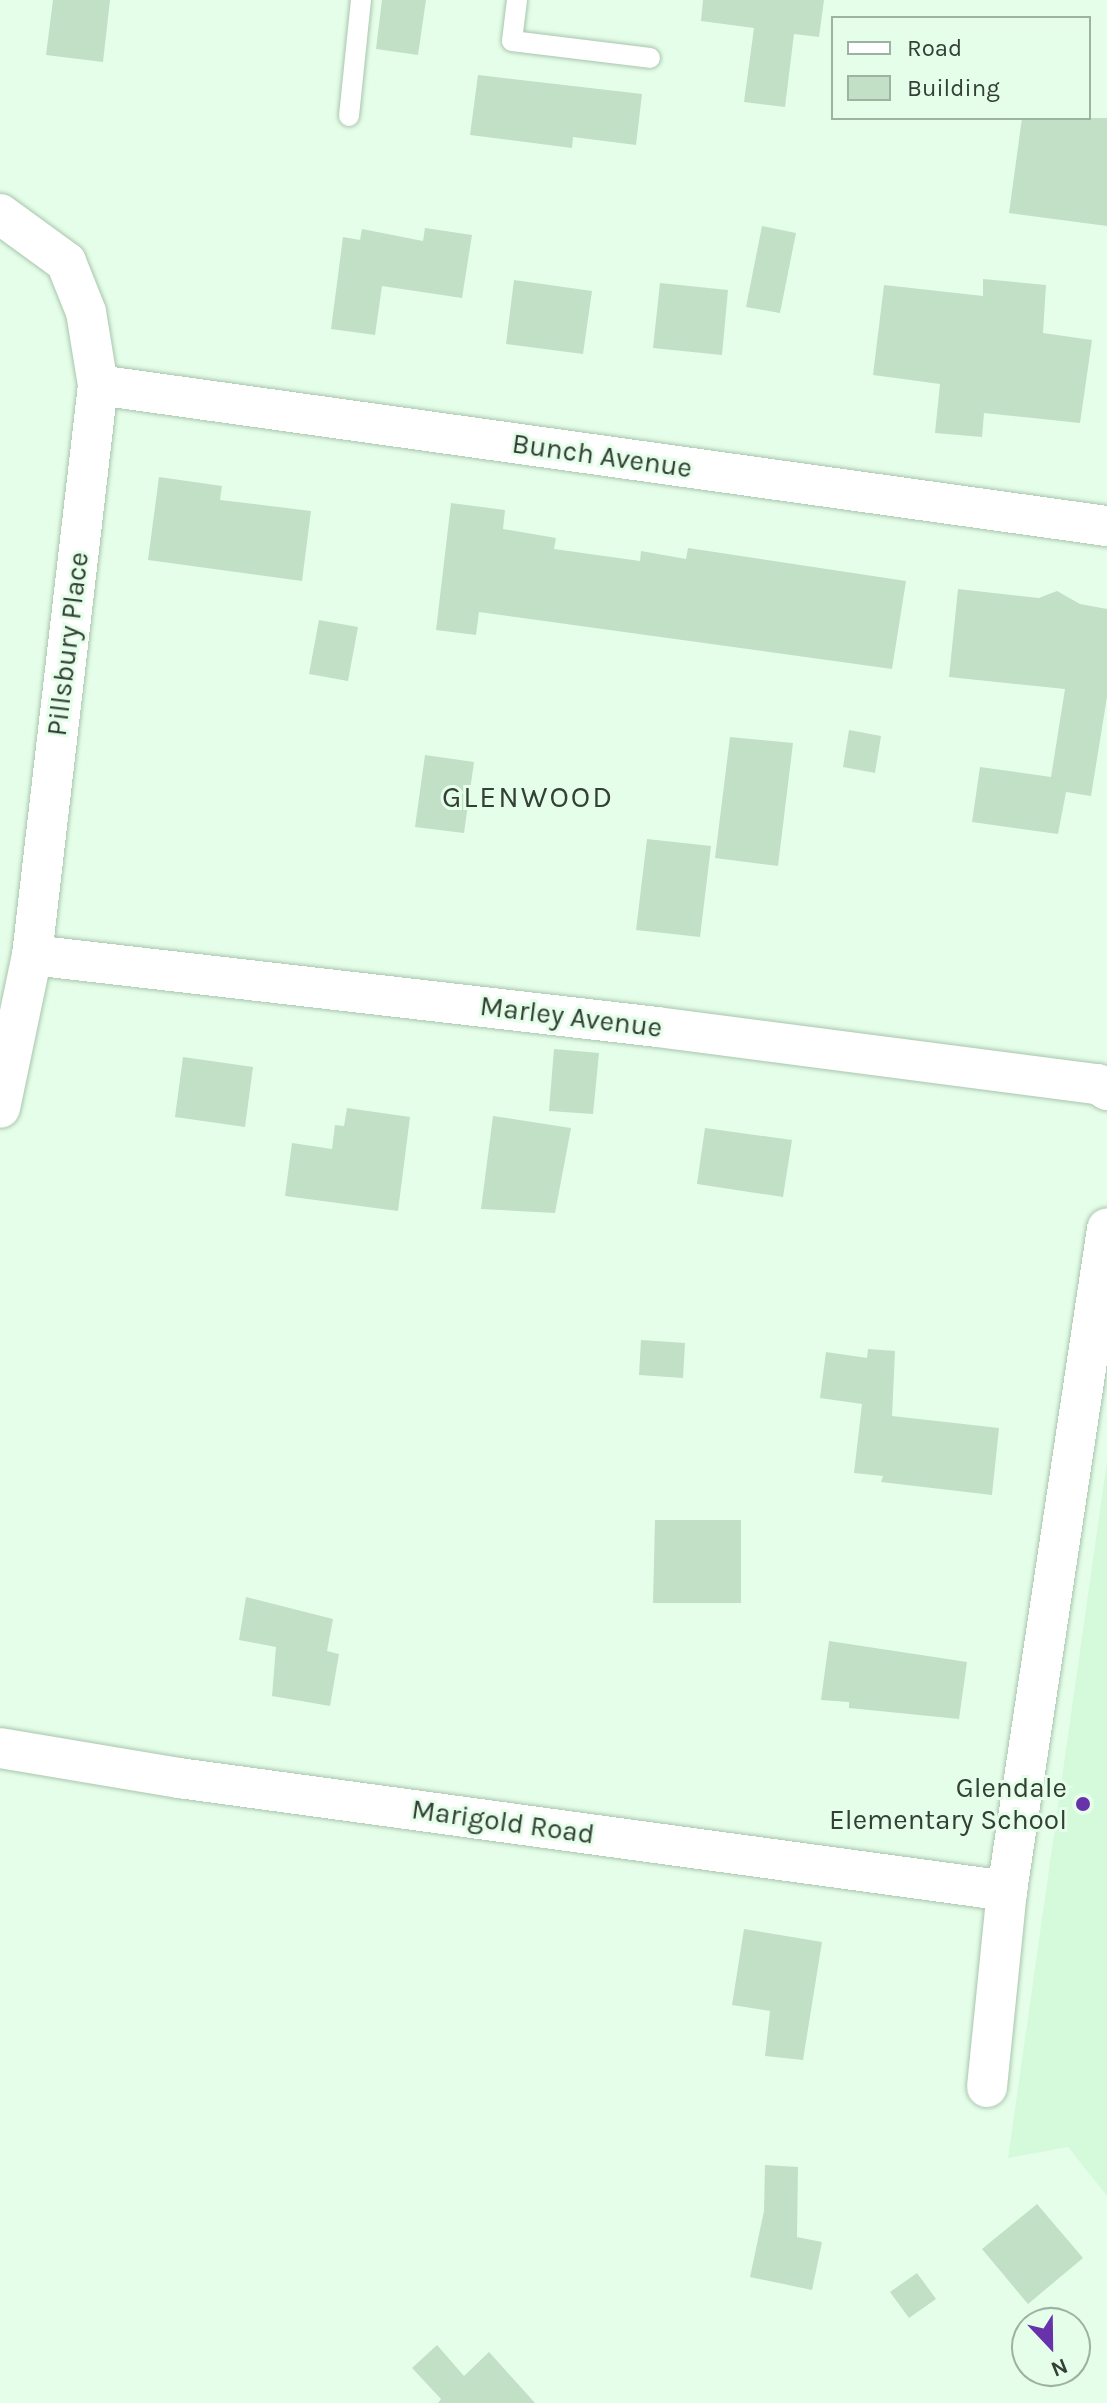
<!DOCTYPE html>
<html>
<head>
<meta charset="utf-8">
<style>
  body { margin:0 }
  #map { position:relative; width:1107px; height:2403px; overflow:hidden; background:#e5fee9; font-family:Karla,sans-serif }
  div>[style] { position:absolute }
  .built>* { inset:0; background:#d5fadb }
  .building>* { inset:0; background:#c2e0c6 }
  .roads { filter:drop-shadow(0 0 2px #a8c5ad) drop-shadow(0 0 2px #a8c5ad) }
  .service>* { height:20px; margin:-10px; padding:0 10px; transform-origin:10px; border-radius:10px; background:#fff }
  .minor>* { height:40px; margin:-20px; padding:0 20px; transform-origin:20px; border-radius:20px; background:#fff }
  .dots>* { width:22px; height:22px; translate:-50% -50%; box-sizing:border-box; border:4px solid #e5fee9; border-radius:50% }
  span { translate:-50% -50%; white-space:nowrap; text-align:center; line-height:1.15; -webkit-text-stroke:6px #e5fee9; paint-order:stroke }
  .street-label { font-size:28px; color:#344036 }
  .poi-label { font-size:28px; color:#344036 }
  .right { translate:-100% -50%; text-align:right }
  .neighbourhood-label { font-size:30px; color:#344036; letter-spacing:2px }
  .legend { position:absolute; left:831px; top:16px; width:260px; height:104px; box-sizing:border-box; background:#e5fee9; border:2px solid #9eb2a1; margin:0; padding:10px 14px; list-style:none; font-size:24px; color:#344036 }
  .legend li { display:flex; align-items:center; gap:16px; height:40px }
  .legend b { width:40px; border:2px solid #9eb2a1 }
  .north { position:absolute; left:1011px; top:2307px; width:80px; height:80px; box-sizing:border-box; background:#e5fee9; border:2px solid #9eb2a1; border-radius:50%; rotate:158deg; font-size:22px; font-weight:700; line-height:32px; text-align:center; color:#344036 }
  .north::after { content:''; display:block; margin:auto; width:28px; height:36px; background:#6833aa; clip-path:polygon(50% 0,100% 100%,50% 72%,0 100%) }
</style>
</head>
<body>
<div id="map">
  <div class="built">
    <div style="clip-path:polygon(1107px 1461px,1107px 2196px,1068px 2147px,1008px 2158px)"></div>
  </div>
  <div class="building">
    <div style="clip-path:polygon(53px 0,110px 0,103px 62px,46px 55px)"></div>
    <div style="clip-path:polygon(382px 0,426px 0,418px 55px,376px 49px)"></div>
    <div style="clip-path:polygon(703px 0,824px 0,819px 37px,794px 34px,785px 107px,744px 102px,754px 28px,701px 21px)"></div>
    <div style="clip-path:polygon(478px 75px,642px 94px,636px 145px,573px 137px,572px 148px,470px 135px)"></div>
    <div style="clip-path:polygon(1022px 118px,1107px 118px,1107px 226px,1009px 213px)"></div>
    <div style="clip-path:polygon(762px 226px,796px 233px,780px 313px,746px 307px)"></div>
    <div style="clip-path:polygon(425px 228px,472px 235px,462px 298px,382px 286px,375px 335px,331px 329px,343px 237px,360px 240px,362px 229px,423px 241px)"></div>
    <div style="clip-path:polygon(983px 279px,1046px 285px,1043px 333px,1092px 340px,1080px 423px,984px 413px,982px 437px,935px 433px,940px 384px,873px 375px,884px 285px,983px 296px)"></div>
    <div style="clip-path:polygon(514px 280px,592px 291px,583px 354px,506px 344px)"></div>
    <div style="clip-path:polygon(660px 283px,728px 290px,722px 355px,653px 348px)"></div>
    <div style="clip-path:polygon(159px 477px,222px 486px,220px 500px,311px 511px,302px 581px,148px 560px)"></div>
    <div style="clip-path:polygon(451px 503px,505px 510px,503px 529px,556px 538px,554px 549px,640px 561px,641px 551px,686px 559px,688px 548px,906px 581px,892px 669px,479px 612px,476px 635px,436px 630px)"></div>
    <div style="clip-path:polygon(958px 589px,1039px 598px,1057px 591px,1080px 604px,1107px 609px,1107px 697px,1091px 796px,1066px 792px,1058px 834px,972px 822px,980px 767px,1051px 777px,1065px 689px,949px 677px)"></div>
    <div style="clip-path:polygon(319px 620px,358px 627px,348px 681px,309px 674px)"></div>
    <div style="clip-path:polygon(849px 730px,881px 736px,875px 773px,843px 767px)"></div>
    <div style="clip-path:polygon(730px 737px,793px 743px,778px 866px,715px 858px)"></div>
    <div style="clip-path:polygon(425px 755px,474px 762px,464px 833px,415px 827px)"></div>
    <div style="clip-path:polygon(647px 839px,711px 846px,700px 937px,636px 930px)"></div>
    <div style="clip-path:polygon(554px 1049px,599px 1053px,593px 1114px,549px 1111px)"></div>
    <div style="clip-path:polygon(183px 1057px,253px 1067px,245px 1127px,175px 1117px)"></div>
    <div style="clip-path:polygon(347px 1108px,410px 1117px,398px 1211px,285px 1196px,292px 1143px,332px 1149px,335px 1125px,344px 1126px)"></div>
    <div style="clip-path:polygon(493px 1116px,571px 1128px,555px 1213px,481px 1209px)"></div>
    <div style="clip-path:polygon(705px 1128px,792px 1140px,783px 1197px,697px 1184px)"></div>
    <div style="clip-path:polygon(641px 1340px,685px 1343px,683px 1378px,639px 1375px)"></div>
    <div style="clip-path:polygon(868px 1349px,895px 1351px,892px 1416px,999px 1428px,992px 1495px,881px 1482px,883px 1476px,854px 1473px,862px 1404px,820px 1398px,826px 1352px,867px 1358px)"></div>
    <div style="clip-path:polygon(655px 1520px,741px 1520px,741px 1603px,653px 1603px)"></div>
    <div style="clip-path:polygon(246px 1597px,333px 1619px,327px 1651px,339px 1654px,330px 1706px,272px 1696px,276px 1647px,239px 1640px)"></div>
    <div style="clip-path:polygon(829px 1641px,967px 1662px,959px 1719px,849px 1708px,849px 1702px,821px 1700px)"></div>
    <div style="clip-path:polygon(744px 1929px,822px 1942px,803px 2060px,765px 2056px,770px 2011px,732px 2005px)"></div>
    <div style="clip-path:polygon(765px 2165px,798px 2167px,797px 2237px,822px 2242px,812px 2290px,750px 2277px,764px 2211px)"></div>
    <div style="clip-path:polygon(1037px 2204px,1083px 2258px,1028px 2304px,982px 2249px)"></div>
    <div style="clip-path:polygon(917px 2273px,936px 2299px,909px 2318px,890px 2292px)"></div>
    <div style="clip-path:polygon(437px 2345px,464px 2376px,489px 2352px,535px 2403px,438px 2403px,441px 2399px,412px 2368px)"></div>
  </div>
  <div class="roads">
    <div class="service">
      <div style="left:517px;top:0;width:41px;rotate:97deg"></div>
      <div style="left:512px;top:41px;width:139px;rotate:7deg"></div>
      <div style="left:349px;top:116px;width:117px;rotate:-84.1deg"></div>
    </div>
    <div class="minor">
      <div style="left:0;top:214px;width:82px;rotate:36deg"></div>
      <div style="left:66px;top:262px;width:54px;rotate:68.2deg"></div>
      <div style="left:86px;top:312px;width:74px;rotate:80.7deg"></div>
      <div style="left:98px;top:385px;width:574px;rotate:96.6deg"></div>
      <div style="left:32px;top:955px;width:156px;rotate:101.8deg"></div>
      <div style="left:98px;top:385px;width:1019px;rotate:7.96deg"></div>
      <div style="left:32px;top:955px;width:629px;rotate:6.57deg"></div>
      <div style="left:657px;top:1027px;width:445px;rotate:7.4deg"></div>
      <div style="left:1098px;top:1084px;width:11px;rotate:34deg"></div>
      <div style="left:0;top:1748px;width:181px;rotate:9.5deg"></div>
      <div style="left:179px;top:1778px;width:836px;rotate:7.77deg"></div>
      <div style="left:987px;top:2087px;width:197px;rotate:-84.2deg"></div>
      <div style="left:1007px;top:1891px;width:670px;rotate:-81.41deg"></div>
    </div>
  </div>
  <div class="dots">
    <div style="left:1083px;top:1804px;background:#6833aa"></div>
  </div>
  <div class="street-label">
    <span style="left:602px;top:456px;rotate:8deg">Bunch Avenue</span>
    <span style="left:68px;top:644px;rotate:-83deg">Pillsbury Place</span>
    <span style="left:571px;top:1017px;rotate:7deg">Marley Avenue</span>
    <span style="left:503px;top:1822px;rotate:8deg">Marigold Road</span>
  </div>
  <div class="poi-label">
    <span class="right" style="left:1067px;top:1804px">Glendale<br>Elementary School</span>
  </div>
  <div class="neighbourhood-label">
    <span style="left:528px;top:797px">GLENWOOD</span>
  </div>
  <ul class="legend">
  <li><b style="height:10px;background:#fff"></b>Road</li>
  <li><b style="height:22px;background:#c2e0c6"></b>Building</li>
  </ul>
  <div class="north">N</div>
</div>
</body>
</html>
